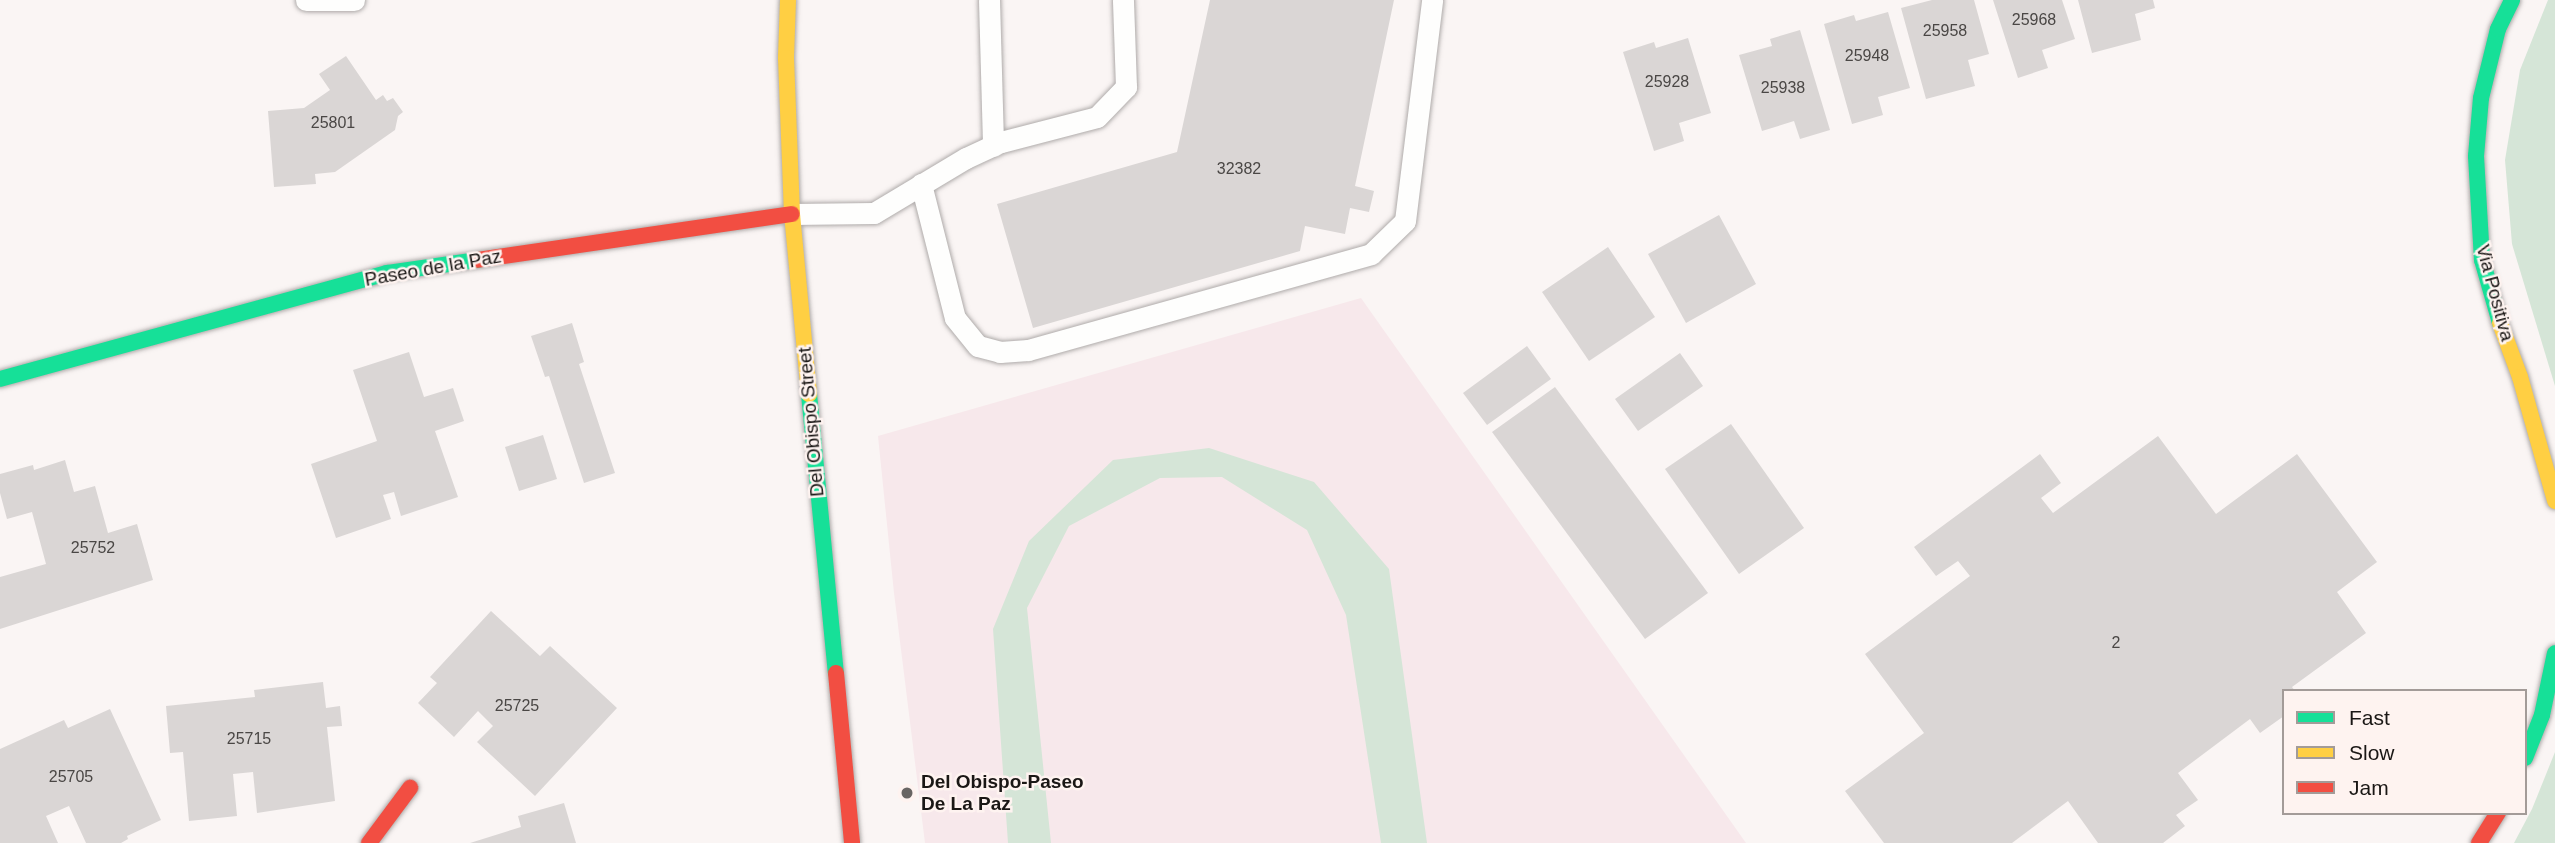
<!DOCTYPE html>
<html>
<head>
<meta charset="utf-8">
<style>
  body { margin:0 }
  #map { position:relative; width:2555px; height:843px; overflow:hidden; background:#faf5f4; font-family:Arial,sans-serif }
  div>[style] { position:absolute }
  .education>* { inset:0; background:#f7e8eb }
  .green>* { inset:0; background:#d5e5d7 }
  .building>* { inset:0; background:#dad6d5 }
  .roads { filter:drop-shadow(0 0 2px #afabaa) drop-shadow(0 0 2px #afabaa) }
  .lane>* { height:21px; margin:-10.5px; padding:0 10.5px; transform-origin:10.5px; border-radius:10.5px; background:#fefefd }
  .fast>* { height:16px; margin:-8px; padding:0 8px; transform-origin:8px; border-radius:8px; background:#16e098 }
  .slow>* { height:16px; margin:-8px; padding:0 8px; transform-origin:8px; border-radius:8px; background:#ffcf43 }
  .jam>* { height:16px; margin:-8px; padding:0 8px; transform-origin:8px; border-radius:8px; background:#f24e42 }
  .dots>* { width:19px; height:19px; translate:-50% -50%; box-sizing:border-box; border:4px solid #fef3f0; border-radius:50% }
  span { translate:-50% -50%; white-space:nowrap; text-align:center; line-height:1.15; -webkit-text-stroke:5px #fef3f0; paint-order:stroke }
  .number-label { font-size:16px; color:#4a4745 }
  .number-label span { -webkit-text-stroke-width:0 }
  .street-label { font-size:19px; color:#1a1715 }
  .poi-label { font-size:19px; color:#1a1715; font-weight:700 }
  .left { translate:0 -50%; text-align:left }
  .legend { position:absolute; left:2282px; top:689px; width:245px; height:126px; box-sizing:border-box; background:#fef3f0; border:2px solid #a39b98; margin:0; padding:9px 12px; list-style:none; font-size:21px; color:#1a1715 }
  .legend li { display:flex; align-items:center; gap:14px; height:35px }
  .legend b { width:35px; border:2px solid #a39b98 }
</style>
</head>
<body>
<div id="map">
  <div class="education">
    <div style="clip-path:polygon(1361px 298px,1746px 843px,925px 843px,894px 593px,878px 436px)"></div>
  </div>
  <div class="green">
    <div style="clip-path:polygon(2548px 0,2555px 0,2555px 386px,2512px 244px,2505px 160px,2520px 70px)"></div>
    <div style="clip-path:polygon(1209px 448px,1314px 482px,1389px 569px,1427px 843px,1381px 843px,1346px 615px,1307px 530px,1222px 477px,1160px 478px,1069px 526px,1027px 608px,1051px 843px,1008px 843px,993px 629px,1029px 541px,1113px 460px)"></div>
    <div style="clip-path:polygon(2555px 752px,2555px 843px,2514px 843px,2532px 809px)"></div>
  </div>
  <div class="building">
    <div style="clip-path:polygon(1210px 0,1394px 0,1355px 186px,1374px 191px,1369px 212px,1350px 208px,1345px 234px,1305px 226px,1300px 251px,1033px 328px,997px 204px,1177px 152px)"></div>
    <div style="clip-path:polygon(1932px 0,1974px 0,1989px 54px,1968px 60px,1975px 86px,1926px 99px,1901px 8px)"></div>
    <div style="clip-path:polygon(1993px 0,2062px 0,2075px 39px,2042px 50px,2048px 68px,2018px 78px)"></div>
    <div style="clip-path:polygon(2078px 0,2153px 0,2155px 8px,2135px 14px,2141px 40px,2092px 53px)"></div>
    <div style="clip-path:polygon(1888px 12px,1910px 88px,1878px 97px,1883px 115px,1852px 124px,1824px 24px,1854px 15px,1856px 21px)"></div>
    <div style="clip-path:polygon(1800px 30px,1830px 130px,1800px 139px,1794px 121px,1762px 131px,1739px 55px,1772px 46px,1770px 39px)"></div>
    <div style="clip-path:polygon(1688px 38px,1711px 113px,1679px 123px,1684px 141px,1654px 151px,1623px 52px,1654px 42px,1656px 48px)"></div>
    <div style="clip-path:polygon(346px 56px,376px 100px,383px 95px,387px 101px,393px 98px,403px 112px,398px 116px,395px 130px,335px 172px,315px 174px,316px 184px,274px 187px,268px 111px,304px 108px,330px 90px,319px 74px)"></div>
    <div style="clip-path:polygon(1719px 215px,1756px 284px,1686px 323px,1648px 254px)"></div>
    <div style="clip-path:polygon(1608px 247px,1655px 317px,1589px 361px,1542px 292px)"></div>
    <div style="clip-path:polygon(572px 323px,584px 362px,579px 364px,615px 473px,584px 483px,549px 376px,545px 377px,531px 336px)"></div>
    <div style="clip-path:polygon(1527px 346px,1551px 379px,1487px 425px,1463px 393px)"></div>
    <div style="clip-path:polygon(409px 352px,424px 397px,453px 388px,464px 421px,435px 431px,458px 497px,401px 516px,394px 492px,383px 495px,391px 519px,336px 538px,311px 464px,377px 441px,353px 370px)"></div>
    <div style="clip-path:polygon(1680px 353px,1703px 386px,1638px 431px,1615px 399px)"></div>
    <div style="clip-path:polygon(1555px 387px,1708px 593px,1645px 639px,1492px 432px)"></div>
    <div style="clip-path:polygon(1731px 424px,1804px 528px,1739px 574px,1665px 469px)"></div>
    <div style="clip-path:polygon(543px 435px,557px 479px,519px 491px,505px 447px)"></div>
    <div style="clip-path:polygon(2158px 436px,2216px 514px,2297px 454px,2377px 562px,2337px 592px,2366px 633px,2292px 687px,2295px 691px,2284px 691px,2284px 716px,2260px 733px,2250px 719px,2178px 773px,2198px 800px,2176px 815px,2185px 826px,2163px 843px,2098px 843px,2068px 801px,2012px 843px,1884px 843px,1845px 791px,1924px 733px,1865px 654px,1970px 576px,1958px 561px,1936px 576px,1914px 547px,2040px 454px,2061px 483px,2041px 498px,2053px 513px)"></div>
    <div style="clip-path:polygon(65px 460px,74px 492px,95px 486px,108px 533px,137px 524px,153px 580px,0 629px,0 577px,46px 564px,32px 512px,7px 519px,0 493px,0 474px,33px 465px,34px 470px)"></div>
    <div style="clip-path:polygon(491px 611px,540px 656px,550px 646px,617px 708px,535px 796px,477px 742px,493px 726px,478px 711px,454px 737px,418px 703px,437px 683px,430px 677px)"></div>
    <div style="clip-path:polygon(323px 682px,326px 708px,340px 706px,342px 726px,327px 727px,335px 801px,257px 813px,253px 772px,233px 774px,237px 816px,189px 821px,183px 752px,170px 753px,166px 706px,255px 697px,254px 690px)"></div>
    <div style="clip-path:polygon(110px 709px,161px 820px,127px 836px,128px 839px,121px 843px,86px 843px,69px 806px,46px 816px,58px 843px,0 843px,0 749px,64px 720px,68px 728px)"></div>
    <div style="clip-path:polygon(564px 803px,576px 843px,470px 843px,521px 827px,518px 816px)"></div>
  </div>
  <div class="roads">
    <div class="lane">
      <div style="left:306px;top:0;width:48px"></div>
      <div style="left:989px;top:0;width:146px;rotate:88.4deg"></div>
      <div style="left:921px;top:184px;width:138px;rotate:75.8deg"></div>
      <div style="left:955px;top:318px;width:36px;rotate:51deg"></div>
      <div style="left:978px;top:346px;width:23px;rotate:15deg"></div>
      <div style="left:1000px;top:352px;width:28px;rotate:-4deg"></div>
      <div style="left:1028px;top:350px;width:356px;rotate:-15.6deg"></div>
      <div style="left:1371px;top:254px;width:47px;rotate:-44.1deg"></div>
      <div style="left:1405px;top:221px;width:223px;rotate:-83deg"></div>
      <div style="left:792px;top:214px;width:82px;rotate:-0.7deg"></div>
      <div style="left:874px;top:213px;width:107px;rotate:-30.9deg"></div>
      <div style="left:966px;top:158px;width:38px;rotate:-25deg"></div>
      <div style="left:1001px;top:142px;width:99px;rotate:-14.6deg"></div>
      <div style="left:1097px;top:117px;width:42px;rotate:-46deg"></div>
      <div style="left:1126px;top:87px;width:87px;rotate:-92deg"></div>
    </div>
    <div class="fast">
      <div style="left:2500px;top:323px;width:66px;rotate:-105.9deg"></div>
      <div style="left:2482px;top:260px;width:104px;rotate:-93.3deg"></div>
      <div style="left:2476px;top:156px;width:58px;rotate:-85.1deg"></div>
      <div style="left:2481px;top:98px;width:71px;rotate:-76.2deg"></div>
      <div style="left:2498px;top:29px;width:32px;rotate:-64deg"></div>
      <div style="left:0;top:379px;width:401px;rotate:-15.3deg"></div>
      <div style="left:387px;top:273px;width:91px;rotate:-8.2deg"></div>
      <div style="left:809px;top:394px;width:280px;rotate:84.5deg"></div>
      <div style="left:2525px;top:758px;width:46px;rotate:-68.4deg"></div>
      <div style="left:2542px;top:715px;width:63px;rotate:-78.2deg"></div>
    </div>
    <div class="slow">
      <div style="left:788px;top:0;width:58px;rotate:92deg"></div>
      <div style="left:786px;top:58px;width:156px;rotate:87.8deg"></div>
      <div style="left:792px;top:214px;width:181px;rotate:84.6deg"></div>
      <div style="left:2500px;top:323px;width:58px;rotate:69.7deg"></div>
      <div style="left:2520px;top:377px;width:129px;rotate:74.2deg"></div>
    </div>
    <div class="jam">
      <div style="left:477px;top:260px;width:318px;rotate:-8.3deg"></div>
      <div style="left:836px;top:673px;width:171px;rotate:84.6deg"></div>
      <div style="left:369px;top:843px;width:69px;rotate:-53.3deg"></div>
      <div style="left:2479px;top:843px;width:36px;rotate:-58deg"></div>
    </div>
  </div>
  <div class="dots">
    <div style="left:907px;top:793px;background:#686563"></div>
  </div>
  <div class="number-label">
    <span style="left:2034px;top:20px">25968</span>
    <span style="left:1945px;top:31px">25958</span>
    <span style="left:1867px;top:56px">25948</span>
    <span style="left:1667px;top:82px">25928</span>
    <span style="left:1783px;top:88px">25938</span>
    <span style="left:333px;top:123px">25801</span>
    <span style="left:1239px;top:169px">32382</span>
    <span style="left:93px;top:548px">25752</span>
    <span style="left:2116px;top:643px">2</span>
    <span style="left:517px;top:706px">25725</span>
    <span style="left:249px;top:739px">25715</span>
    <span style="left:71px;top:777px">25705</span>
  </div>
  <div class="street-label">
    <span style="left:433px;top:268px;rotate:-10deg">Paseo de la Paz</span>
    <span style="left:2495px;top:293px;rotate:75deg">Via Positiva</span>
    <span style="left:811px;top:422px;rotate:-95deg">Del Obispo Street</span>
  </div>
  <div class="poi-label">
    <span class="left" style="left:921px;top:793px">Del Obispo-Paseo<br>De La Paz</span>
  </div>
  <ul class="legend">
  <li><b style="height:9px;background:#16e098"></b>Fast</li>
  <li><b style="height:9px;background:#ffcf43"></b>Slow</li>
  <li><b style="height:9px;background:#f24e42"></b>Jam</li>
  </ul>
</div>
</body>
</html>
